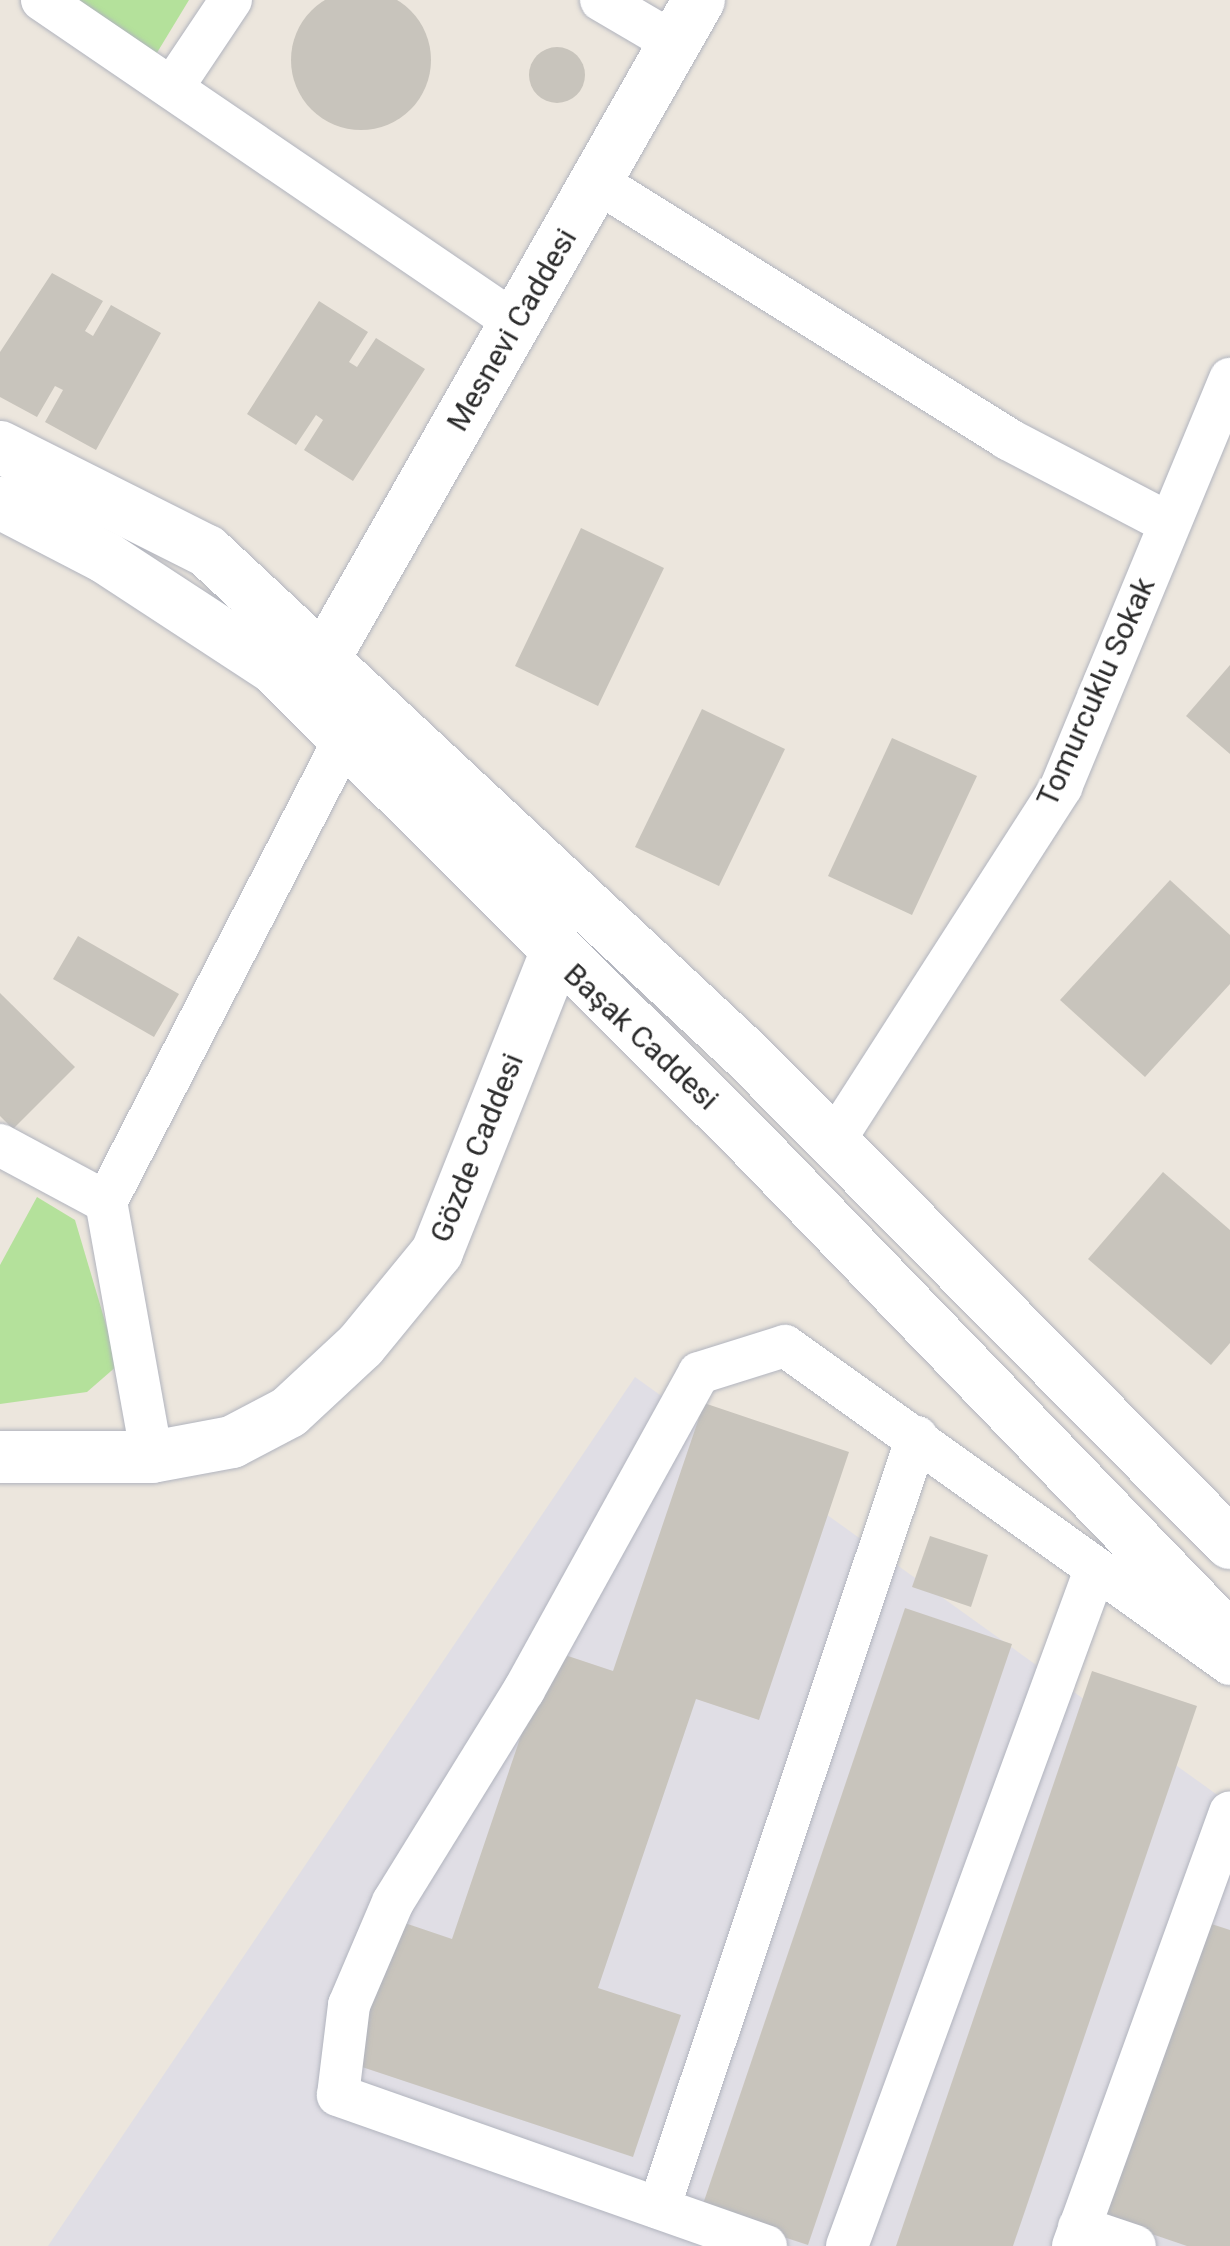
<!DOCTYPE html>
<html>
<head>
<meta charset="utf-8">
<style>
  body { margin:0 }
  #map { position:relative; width:1230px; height:2246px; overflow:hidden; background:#ece6dd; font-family:Roboto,sans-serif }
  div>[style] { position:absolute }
  .industrial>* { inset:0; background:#e0dee5 }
  .green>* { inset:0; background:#b4e19b }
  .building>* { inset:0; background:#c8c4bc }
  .round { border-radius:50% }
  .roads { filter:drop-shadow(0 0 2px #b1b4be) drop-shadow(0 0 2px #b1b4be) }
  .minor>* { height:42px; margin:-21px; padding:0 21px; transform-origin:21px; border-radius:21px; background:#fff }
  .tertiary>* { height:52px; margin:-26px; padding:0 26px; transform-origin:26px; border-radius:26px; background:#fff }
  span { translate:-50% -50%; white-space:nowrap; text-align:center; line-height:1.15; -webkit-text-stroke:9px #fff; paint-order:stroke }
  .street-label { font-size:30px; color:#2b2b2b }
</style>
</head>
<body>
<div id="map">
  <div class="industrial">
    <div style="clip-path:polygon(635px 1377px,1230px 1804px,1230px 2246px,48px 2246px)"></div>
  </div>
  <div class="green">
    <div style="clip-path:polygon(70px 0,189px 0,155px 56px)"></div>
    <div style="clip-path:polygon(37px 1197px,75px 1220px,118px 1365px,87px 1392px,0 1404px,0 1265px)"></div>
  </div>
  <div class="building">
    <div class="round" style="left:291px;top:-10px;width:140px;height:140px"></div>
    <div class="round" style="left:529px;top:47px;width:56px;height:56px"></div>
    <div style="clip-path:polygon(52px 273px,103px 301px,85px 331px,93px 336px,111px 305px,161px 333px,96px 450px,45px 422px,63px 390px,55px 386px,37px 417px,0 397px,0 352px)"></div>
    <div style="clip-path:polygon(319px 301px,368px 332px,349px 362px,357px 367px,376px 338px,425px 369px,353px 481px,304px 450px,323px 420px,316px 415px,296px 445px,247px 414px)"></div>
    <div style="clip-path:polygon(581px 528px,664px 568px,598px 706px,515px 666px)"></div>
    <div style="clip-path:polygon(1230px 665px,1230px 754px,1186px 716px)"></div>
    <div style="clip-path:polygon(702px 709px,785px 749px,719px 886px,635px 847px)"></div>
    <div style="clip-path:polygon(892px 738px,977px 776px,912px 915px,828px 876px)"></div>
    <div style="clip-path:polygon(1170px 880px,1230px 935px,1230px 984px,1145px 1077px,1060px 1000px)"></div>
    <div style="clip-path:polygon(78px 936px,179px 994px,154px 1037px,53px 979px)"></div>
    <div style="clip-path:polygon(0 993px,75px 1067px,13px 1129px,0 1116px)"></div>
    <div style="clip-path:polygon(1163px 1172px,1230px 1230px,1230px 1343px,1211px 1365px,1088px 1259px)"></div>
    <div style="clip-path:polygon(704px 1403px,849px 1452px,759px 1720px,696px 1699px,598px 1988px,681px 2015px,633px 2157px,344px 2061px,393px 1919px,452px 1939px,550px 1650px,613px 1671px)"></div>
    <div style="clip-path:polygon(930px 1536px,988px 1555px,971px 1607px,912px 1587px)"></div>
    <div style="clip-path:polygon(905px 1608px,1012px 1644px,808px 2245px,701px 2210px)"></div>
    <div style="clip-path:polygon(1092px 1671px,1197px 1706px,1013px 2246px,896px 2246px)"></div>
    <div style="clip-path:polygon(1196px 1919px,1230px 1930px,1230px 2246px,1187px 2246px,1096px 2215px)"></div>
  </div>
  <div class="roads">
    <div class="minor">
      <div style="left:42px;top:0;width:574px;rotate:34.27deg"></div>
      <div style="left:601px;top:0;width:87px;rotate:30.4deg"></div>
      <div style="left:172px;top:88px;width:106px;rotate:-56.2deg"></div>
      <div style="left:597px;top:182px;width:485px;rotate:32deg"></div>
      <div style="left:1008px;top:439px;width:182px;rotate:27.6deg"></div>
      <div style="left:834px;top:1141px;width:421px;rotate:-57.3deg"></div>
      <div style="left:1061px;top:787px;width:442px;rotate:-67.5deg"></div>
      <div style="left:0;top:1145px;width:120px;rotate:28.3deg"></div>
      <div style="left:152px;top:1457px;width:259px;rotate:-100.2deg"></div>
      <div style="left:106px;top:1202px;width:522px;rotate:-62.75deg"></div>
      <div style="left:659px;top:2208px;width:813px;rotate:-71.5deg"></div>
      <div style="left:1079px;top:2227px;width:59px;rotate:18.7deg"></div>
      <div style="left:766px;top:2246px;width:454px;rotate:-160.6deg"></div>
      <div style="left:338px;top:2095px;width:91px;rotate:-83deg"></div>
      <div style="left:349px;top:2005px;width:112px;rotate:-66.9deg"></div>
      <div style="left:393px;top:1902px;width:249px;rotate:-58.3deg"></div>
      <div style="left:524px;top:1690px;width:362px;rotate:-61.1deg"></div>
      <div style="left:699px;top:1373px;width:90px;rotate:-17.4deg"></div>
      <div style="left:785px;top:1346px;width:547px;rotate:35.55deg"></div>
      <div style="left:847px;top:2246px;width:720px;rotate:-69.85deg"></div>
      <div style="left:1073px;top:2246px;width:461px;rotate:-70.1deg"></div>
    </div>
    <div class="tertiary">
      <div style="left:0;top:447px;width:232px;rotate:26.7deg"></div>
      <div style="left:207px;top:551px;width:740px;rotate:43.03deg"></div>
      <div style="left:748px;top:1056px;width:685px;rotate:45.3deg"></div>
      <div style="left:0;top:503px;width:119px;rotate:27.4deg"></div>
      <div style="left:106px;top:558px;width:201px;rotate:33.2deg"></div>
      <div style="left:274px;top:668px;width:667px;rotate:44.82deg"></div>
      <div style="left:747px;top:1138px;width:695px;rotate:45.99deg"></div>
      <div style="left:324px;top:659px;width:758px;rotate:-60.36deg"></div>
      <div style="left:0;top:1457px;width:152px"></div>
      <div style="left:152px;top:1457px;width:81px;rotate:-10.6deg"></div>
      <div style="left:232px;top:1442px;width:64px;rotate:-27.8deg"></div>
      <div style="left:289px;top:1412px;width:98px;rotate:-42.9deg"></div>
      <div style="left:361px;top:1345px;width:120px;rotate:-50.7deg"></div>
      <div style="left:437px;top:1252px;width:319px;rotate:-68.3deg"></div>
    </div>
  </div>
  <div class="street-label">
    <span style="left:512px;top:330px;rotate:-60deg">Mesnevi Caddesi</span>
    <span style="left:1096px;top:692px;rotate:-66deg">Tomurcuklu Sokak</span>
    <span style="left:641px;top:1037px;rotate:43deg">Başak Caddesi</span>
    <span style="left:477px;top:1148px;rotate:-68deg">Gözde Caddesi</span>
  </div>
</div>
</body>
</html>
